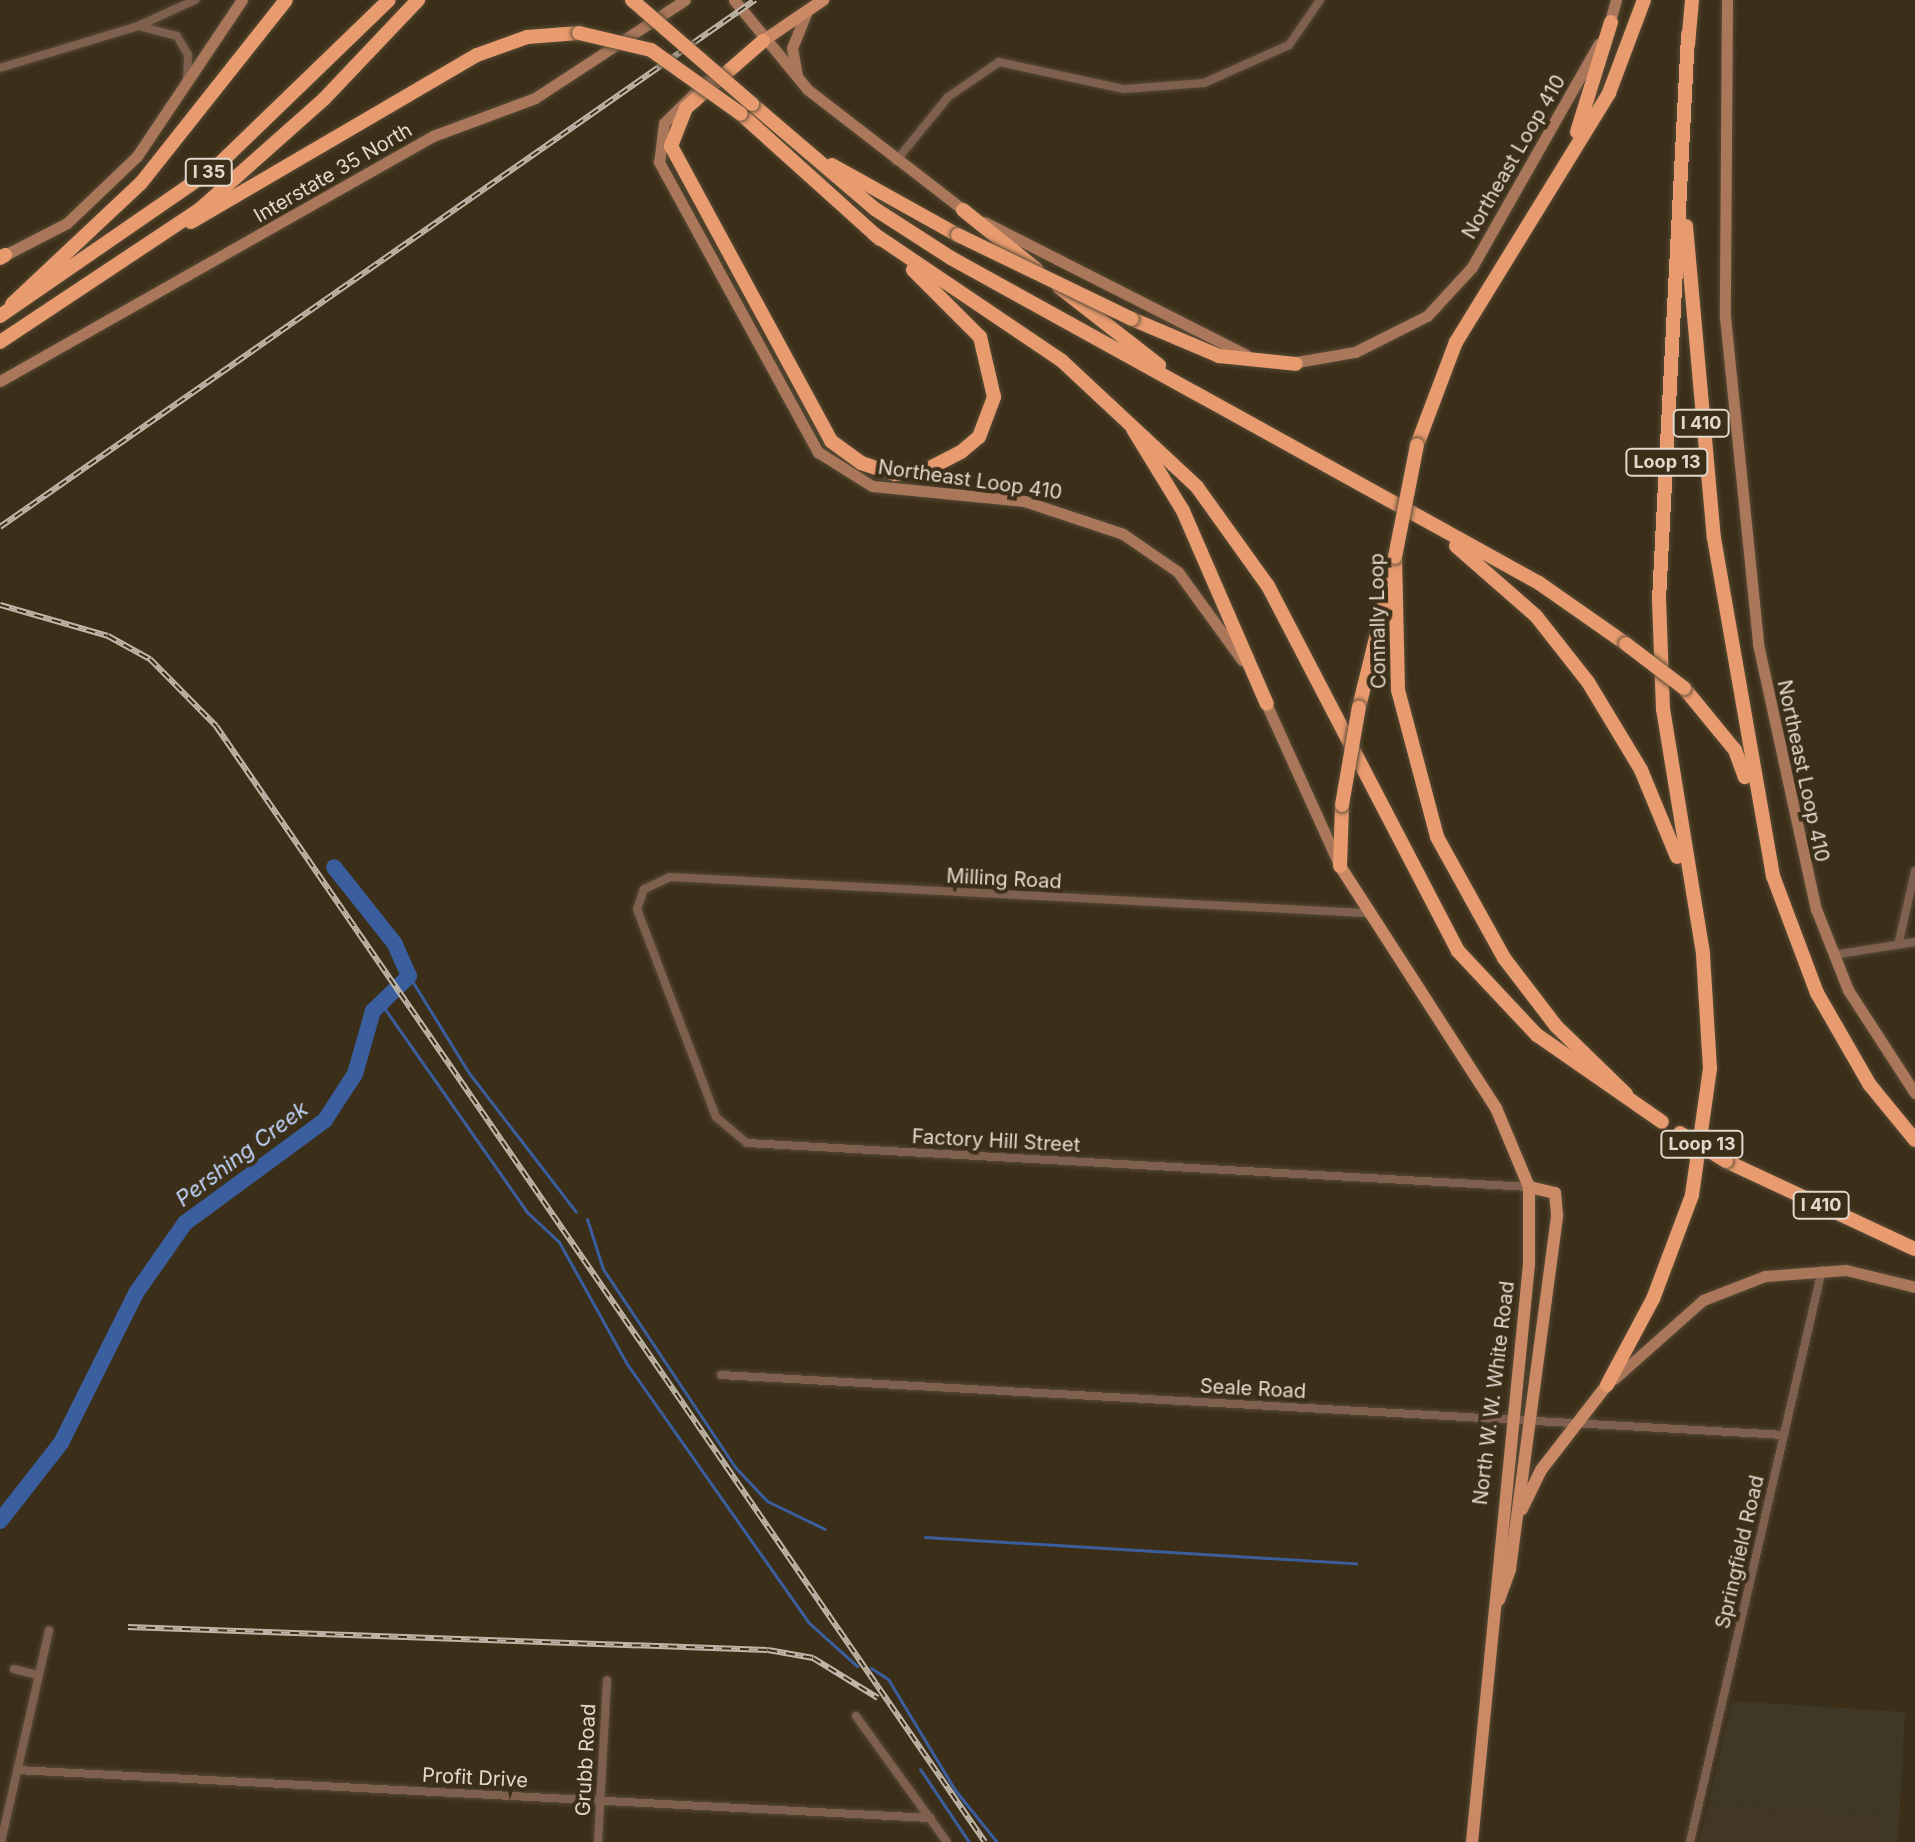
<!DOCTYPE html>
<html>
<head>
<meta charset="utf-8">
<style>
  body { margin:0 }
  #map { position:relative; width:1915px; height:1842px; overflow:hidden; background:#3c2f19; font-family:Inter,sans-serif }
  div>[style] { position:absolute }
  .commercial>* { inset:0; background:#3f3827 }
  .education>* { inset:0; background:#423727 }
  .stream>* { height:3px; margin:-1.5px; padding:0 1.5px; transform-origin:1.5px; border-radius:1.5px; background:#3b5e9e }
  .river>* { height:16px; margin:-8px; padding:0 8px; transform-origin:8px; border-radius:8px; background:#3b5e9e }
  .roads { filter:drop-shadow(0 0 2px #564a36) drop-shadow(0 0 2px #564a36) }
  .minor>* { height:8px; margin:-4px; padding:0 4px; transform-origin:4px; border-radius:4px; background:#7f5f4d }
  .secondary>* { height:11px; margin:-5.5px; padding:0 5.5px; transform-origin:5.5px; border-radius:5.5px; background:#aa775b }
  .primary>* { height:12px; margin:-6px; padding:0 6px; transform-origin:6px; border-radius:6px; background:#cb8a65 }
  .motorway>* { height:14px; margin:-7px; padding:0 7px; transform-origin:7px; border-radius:7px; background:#e89b6e }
  .rail>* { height:6px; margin-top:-3px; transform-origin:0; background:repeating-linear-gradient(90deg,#3c2f19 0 9px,#c0b7a9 0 18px); box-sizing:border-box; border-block:2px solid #c0b7a9 }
  .bridges { filter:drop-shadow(0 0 2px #564a36) drop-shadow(0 0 2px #564a36) }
  .motorway-bridge>* { height:14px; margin:-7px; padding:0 7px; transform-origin:7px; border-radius:7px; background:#e89b6e }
  span { translate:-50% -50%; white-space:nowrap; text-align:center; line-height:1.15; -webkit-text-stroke:8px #3c2f19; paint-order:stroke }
  .shield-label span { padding:2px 6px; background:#3c2f19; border:2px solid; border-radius:6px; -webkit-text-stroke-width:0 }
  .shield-label { font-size:18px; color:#e1d9cc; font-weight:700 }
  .street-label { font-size:20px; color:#e1d9cc }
  .water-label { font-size:22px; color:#c0d5fa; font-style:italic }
</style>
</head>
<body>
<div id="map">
  <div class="commercial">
    <div style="clip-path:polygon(1732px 1701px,1905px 1712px,1898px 1842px,1880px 1842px,1881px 1814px,1708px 1805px)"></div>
  </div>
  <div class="education">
    <div style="clip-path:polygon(1708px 1805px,1882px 1814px,1880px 1842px,1699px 1842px)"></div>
  </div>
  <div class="stream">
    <div style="left:409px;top:976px;width:114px;rotate:58.3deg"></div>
    <div style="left:469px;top:1073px;width:175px;rotate:52.4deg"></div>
    <div style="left:380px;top:1002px;width:258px;rotate:55deg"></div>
    <div style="left:528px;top:1213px;width:42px;rotate:43.1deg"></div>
    <div style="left:559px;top:1242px;width:140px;rotate:60.9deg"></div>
    <div style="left:627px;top:1364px;width:315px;rotate:54.9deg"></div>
    <div style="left:808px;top:1622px;width:66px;rotate:41.9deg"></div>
    <div style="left:587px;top:1219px;width:52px;rotate:72.3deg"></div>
    <div style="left:603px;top:1269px;width:238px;rotate:56.3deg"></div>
    <div style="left:735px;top:1467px;width:47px;rotate:46.7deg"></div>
    <div style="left:767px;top:1501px;width:64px;rotate:25.8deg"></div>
    <div style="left:925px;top:1537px;width:432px;rotate:3.5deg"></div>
    <div style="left:871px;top:1668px;width:20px;rotate:33deg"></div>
    <div style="left:888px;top:1679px;width:130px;rotate:58.9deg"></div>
    <div style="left:955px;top:1790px;width:67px;rotate:51.1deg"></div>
    <div style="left:920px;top:1769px;width:88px;rotate:56.1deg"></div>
  </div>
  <div class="river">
    <div style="left:0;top:1521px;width:99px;rotate:-52deg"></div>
    <div style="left:61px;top:1443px;width:168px;rotate:-63.4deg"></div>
    <div style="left:136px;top:1293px;width:85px;rotate:-55deg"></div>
    <div style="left:185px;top:1223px;width:174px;rotate:-36.3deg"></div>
    <div style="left:325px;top:1120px;width:55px;rotate:-56.9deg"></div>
    <div style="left:355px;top:1074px;width:66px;rotate:-74.1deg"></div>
    <div style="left:373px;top:1011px;width:50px;rotate:-44.2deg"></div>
    <div style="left:409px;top:976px;width:35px;rotate:-114deg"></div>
    <div style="left:395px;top:944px;width:98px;rotate:-128.4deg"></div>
  </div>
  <div class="roads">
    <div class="minor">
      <div style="left:138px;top:26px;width:40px;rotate:14.4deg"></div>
      <div style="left:177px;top:36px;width:22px;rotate:60deg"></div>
      <div style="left:188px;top:55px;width:23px;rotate:92deg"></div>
      <div style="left:0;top:68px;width:144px;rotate:-16.9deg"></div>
      <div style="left:138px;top:26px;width:63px;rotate:-24.5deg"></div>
      <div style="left:896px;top:161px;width:82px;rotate:-50.9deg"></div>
      <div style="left:948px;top:97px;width:62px;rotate:-34.5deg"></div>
      <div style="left:999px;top:62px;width:128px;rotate:12.2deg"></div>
      <div style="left:1124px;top:89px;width:80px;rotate:-4.3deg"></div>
      <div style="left:1204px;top:83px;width:93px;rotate:-24.1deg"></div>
      <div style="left:1289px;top:45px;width:55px;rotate:-55.4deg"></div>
      <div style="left:1365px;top:913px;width:696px;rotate:-177.03deg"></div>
      <div style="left:670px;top:877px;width:29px;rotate:155deg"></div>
      <div style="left:644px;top:889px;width:21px;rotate:109deg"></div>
      <div style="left:637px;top:909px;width:222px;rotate:69.2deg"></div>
      <div style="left:716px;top:1117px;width:40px;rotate:40deg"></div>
      <div style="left:747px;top:1143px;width:783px;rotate:3.22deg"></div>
      <div style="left:1899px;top:941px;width:72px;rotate:-77.1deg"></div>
      <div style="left:1833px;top:955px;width:83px;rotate:-9deg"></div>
      <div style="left:721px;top:1375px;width:1064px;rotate:3.23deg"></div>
      <div style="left:14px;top:1669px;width:25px;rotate:14deg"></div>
      <div style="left:856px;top:1716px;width:155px;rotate:54.2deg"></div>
      <div style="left:17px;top:1770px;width:915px;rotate:3.01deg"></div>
      <div style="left:1px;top:1842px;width:217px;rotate:-77.2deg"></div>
      <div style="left:598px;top:1842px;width:162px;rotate:-86.8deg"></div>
      <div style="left:1690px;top:1842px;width:587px;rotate:-77.01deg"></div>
    </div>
    <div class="secondary">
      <div style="left:734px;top:0;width:115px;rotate:50.6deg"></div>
      <div style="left:807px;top:89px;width:205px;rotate:37.7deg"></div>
      <div style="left:1727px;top:0;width:317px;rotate:90.4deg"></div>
      <div style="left:1725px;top:317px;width:329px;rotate:84.2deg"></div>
      <div style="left:1758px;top:644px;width:271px;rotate:77.7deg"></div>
      <div style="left:1816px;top:909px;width:87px;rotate:68.4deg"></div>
      <div style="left:1848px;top:990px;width:123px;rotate:57deg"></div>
      <div style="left:1608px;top:28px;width:29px;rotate:-74deg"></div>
      <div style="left:797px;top:76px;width:28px;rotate:-100deg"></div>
      <div style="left:792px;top:48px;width:40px;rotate:-68deg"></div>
      <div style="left:707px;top:81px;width:60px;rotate:135.7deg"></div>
      <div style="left:664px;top:123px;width:39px;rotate:97deg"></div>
      <div style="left:659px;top:162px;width:331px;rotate:61.3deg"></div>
      <div style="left:818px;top:452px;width:64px;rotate:32.2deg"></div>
      <div style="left:872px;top:486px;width:153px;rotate:5.6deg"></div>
      <div style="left:1024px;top:501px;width:104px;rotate:18.4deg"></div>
      <div style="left:1123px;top:534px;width:67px;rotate:34.6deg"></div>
      <div style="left:1178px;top:572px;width:109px;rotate:54deg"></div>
      <div style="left:984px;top:222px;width:294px;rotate:26.9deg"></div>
      <div style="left:1px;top:257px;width:74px;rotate:-27.3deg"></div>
      <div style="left:67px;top:223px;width:97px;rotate:-43.7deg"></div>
      <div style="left:137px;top:156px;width:188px;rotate:-56.1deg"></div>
      <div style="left:1291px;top:363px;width:65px;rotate:-9.8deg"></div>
      <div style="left:1355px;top:352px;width:80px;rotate:-26.6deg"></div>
      <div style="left:1427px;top:316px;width:67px;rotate:-47.4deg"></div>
      <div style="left:1472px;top:267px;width:257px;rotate:-60.4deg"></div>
      <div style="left:0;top:381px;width:498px;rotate:-29.5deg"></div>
      <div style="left:433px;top:136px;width:109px;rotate:-20.4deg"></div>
      <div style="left:535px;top:98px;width:179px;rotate:-33.2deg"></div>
      <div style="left:1264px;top:699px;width:179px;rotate:65.6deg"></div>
      <div style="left:1614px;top:1379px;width:119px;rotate:-41.6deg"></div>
      <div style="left:1703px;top:1300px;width:66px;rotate:-21.2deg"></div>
      <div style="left:1765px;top:1276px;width:81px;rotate:-4.2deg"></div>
      <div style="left:1846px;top:1270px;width:71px;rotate:13.8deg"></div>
    </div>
    <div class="primary">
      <div style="left:763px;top:41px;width:73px;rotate:-34.3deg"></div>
      <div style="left:1340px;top:866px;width:288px;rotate:57.2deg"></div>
      <div style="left:1496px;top:1108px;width:86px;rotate:67.3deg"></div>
      <div style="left:1529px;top:1187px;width:77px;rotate:90deg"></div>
      <div style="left:1529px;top:1264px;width:581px;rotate:95.63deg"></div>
      <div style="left:1522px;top:1509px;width:43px;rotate:-64deg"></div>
      <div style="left:1541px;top:1470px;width:108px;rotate:-52.2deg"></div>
      <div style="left:1499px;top:1600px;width:33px;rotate:-70deg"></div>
      <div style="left:1510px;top:1569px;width:357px;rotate:-82.4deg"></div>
      <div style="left:1557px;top:1215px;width:22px;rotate:-95deg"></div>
      <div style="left:1555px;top:1193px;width:27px;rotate:-167deg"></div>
    </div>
    <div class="motorway">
      <div style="left:763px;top:41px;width:102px;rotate:139deg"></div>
      <div style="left:686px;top:108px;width:41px;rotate:111.5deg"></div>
      <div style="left:671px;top:146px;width:336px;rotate:61.5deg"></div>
      <div style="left:831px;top:441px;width:37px;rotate:36deg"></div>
      <div style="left:861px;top:463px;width:36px;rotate:18deg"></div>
      <div style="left:895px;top:474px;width:29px;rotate:-6deg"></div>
      <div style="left:924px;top:471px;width:42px;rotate:-27.2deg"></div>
      <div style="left:961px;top:452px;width:23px;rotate:-40deg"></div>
      <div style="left:979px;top:437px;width:43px;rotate:-69.4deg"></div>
      <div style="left:994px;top:397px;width:62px;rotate:-103.1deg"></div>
      <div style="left:980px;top:337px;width:95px;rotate:-135deg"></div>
      <div style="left:1688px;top:45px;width:45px;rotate:-84.9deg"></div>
      <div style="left:752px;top:104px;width:162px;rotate:40.5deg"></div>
      <div style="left:875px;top:209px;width:90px;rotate:32.8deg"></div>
      <div style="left:951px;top:258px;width:672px;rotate:28.93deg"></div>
      <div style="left:1539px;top:583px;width:106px;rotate:35deg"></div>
      <div style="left:741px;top:114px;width:187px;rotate:42deg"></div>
      <div style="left:1577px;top:132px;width:115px;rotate:-72.8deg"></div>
      <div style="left:832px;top:165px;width:144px;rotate:29.1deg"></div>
      <div style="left:963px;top:210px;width:94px;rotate:38.9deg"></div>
      <div style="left:191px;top:222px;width:331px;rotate:-30.3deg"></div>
      <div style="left:477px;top:55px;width:53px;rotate:-19.8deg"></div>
      <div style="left:527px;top:37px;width:52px;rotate:-4.4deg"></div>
      <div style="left:1686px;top:226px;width:313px;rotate:84.9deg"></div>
      <div style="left:1714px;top:538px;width:343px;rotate:80.1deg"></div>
      <div style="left:1773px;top:876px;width:125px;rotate:69.4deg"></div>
      <div style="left:1817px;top:993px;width:106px;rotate:60.1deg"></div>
      <div style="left:1870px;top:1085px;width:71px;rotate:50.7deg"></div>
      <div style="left:874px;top:234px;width:227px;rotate:34deg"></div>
      <div style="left:1062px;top:361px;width:185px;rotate:43deg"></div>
      <div style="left:1197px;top:487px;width:122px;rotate:54.4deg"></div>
      <div style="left:1268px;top:586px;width:411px;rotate:62.5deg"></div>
      <div style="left:1458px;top:951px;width:115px;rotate:46.8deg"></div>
      <div style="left:1537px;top:1035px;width:152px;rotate:34.8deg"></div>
      <div style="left:0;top:258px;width:6px;rotate:-31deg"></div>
      <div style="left:1059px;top:287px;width:127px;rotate:38deg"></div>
      <div style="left:12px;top:304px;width:177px;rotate:-43.2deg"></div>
      <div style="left:141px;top:183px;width:233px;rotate:-51.6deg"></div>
      <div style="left:0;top:316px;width:262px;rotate:-34.6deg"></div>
      <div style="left:216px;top:167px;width:240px;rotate:-44deg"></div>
      <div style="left:1132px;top:319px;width:95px;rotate:23deg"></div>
      <div style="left:1219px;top:356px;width:77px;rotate:5.9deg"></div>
      <div style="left:0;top:342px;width:239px;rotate:-33.6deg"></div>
      <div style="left:199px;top:210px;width:167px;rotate:-41.6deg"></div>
      <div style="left:324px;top:99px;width:137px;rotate:-46.5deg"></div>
      <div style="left:1133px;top:429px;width:96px;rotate:58.6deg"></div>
      <div style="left:1183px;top:511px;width:210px;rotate:66.5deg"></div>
      <div style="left:1417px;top:445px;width:110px;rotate:-69.3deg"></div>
      <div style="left:1456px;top:342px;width:292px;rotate:-58.4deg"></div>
      <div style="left:1609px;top:93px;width:99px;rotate:-69.4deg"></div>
      <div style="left:1456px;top:546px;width:106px;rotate:41.2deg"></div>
      <div style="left:1536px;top:616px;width:84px;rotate:51.8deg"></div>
      <div style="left:1588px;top:682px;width:103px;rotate:58.9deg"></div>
      <div style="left:1641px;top:770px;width:94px;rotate:67.5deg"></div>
      <div style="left:1395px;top:557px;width:133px;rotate:88.7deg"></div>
      <div style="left:1398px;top:690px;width:152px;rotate:75.1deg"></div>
      <div style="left:1437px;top:837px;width:138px;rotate:61deg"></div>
      <div style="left:1504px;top:958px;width:86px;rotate:52.6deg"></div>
      <div style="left:1556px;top:1026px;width:98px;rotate:44.2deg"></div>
      <div style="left:1684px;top:688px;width:80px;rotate:50.6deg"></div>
      <div style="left:1735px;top:750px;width:29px;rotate:70deg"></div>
      <div style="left:1359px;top:707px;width:126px;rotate:-76.2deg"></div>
      <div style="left:1340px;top:866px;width:61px;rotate:-88.1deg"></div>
      <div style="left:1726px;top:1161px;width:208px;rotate:25deg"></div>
      <div style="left:1607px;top:1385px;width:98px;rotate:-61.9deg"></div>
      <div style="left:1653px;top:1299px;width:111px;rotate:-69.4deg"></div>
      <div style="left:1692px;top:1195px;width:127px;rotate:-81.9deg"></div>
      <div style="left:1710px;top:1069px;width:116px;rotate:-93.5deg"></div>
      <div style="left:1703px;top:953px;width:247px;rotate:-99.3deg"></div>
      <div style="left:1663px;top:709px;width:109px;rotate:-92.1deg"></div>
      <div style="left:1659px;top:600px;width:566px;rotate:-87.06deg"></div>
    </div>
  </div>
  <div class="rail">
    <div style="left:0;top:527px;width:921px;rotate:-34.92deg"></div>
    <div style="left:0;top:605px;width:112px;rotate:16deg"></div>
    <div style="left:108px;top:636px;width:48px;rotate:28.7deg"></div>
    <div style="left:150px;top:659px;width:94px;rotate:45.4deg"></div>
    <div style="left:216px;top:726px;width:1355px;rotate:55.43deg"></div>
    <div style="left:128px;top:1627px;width:640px;rotate:2.06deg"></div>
    <div style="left:768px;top:1650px;width:46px;rotate:10.1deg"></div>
    <div style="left:813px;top:1658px;width:76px;rotate:31.6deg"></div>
  </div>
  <div class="bridges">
    <div class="motorway-bridge">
      <div style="left:632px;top:0;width:159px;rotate:40.9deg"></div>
      <div style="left:579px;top:33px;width:74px;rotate:13.3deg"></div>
      <div style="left:651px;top:50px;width:110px;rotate:35.4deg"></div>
      <div style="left:958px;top:235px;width:193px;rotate:25.8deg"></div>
      <div style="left:1395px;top:557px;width:114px;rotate:-78.9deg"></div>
      <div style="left:1626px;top:644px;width:73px;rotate:37.2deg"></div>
      <div style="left:1342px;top:805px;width:99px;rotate:-80.2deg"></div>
      <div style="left:1680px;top:1133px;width:54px;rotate:31.3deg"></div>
    </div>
  </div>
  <div class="shield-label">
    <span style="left:209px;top:172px">I 35</span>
    <span style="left:1701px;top:423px">I 410</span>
    <span style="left:1667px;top:462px">Loop 13</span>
    <span style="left:1702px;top:1144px">Loop 13</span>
    <span style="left:1821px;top:1205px">I 410</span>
  </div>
  <div class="street-label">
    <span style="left:1514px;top:157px;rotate:-60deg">Northeast Loop 410</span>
    <span style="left:333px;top:173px;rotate:-30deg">Interstate 35 North</span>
    <span style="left:970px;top:480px;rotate:8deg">Northeast Loop 410</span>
    <span style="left:1378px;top:621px;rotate:-91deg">Connally Loop</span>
    <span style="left:1803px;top:771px;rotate:78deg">Northeast Loop 410</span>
    <span style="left:1004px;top:879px;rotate:3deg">Milling Road</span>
    <span style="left:996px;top:1141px;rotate:3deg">Factory Hill Street</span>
    <span style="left:1253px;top:1389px;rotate:3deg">Seale Road</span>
    <span style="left:1494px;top:1393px;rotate:-83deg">North W. W. White Road</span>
    <span style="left:1740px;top:1552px;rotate:-77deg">Springfield Road</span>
    <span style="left:586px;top:1760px;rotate:-87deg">Grubb Road</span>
    <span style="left:475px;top:1778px;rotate:3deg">Profit Drive</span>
  </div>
  <div class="water-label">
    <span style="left:242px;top:1154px;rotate:-37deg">Pershing Creek</span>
  </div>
</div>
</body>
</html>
